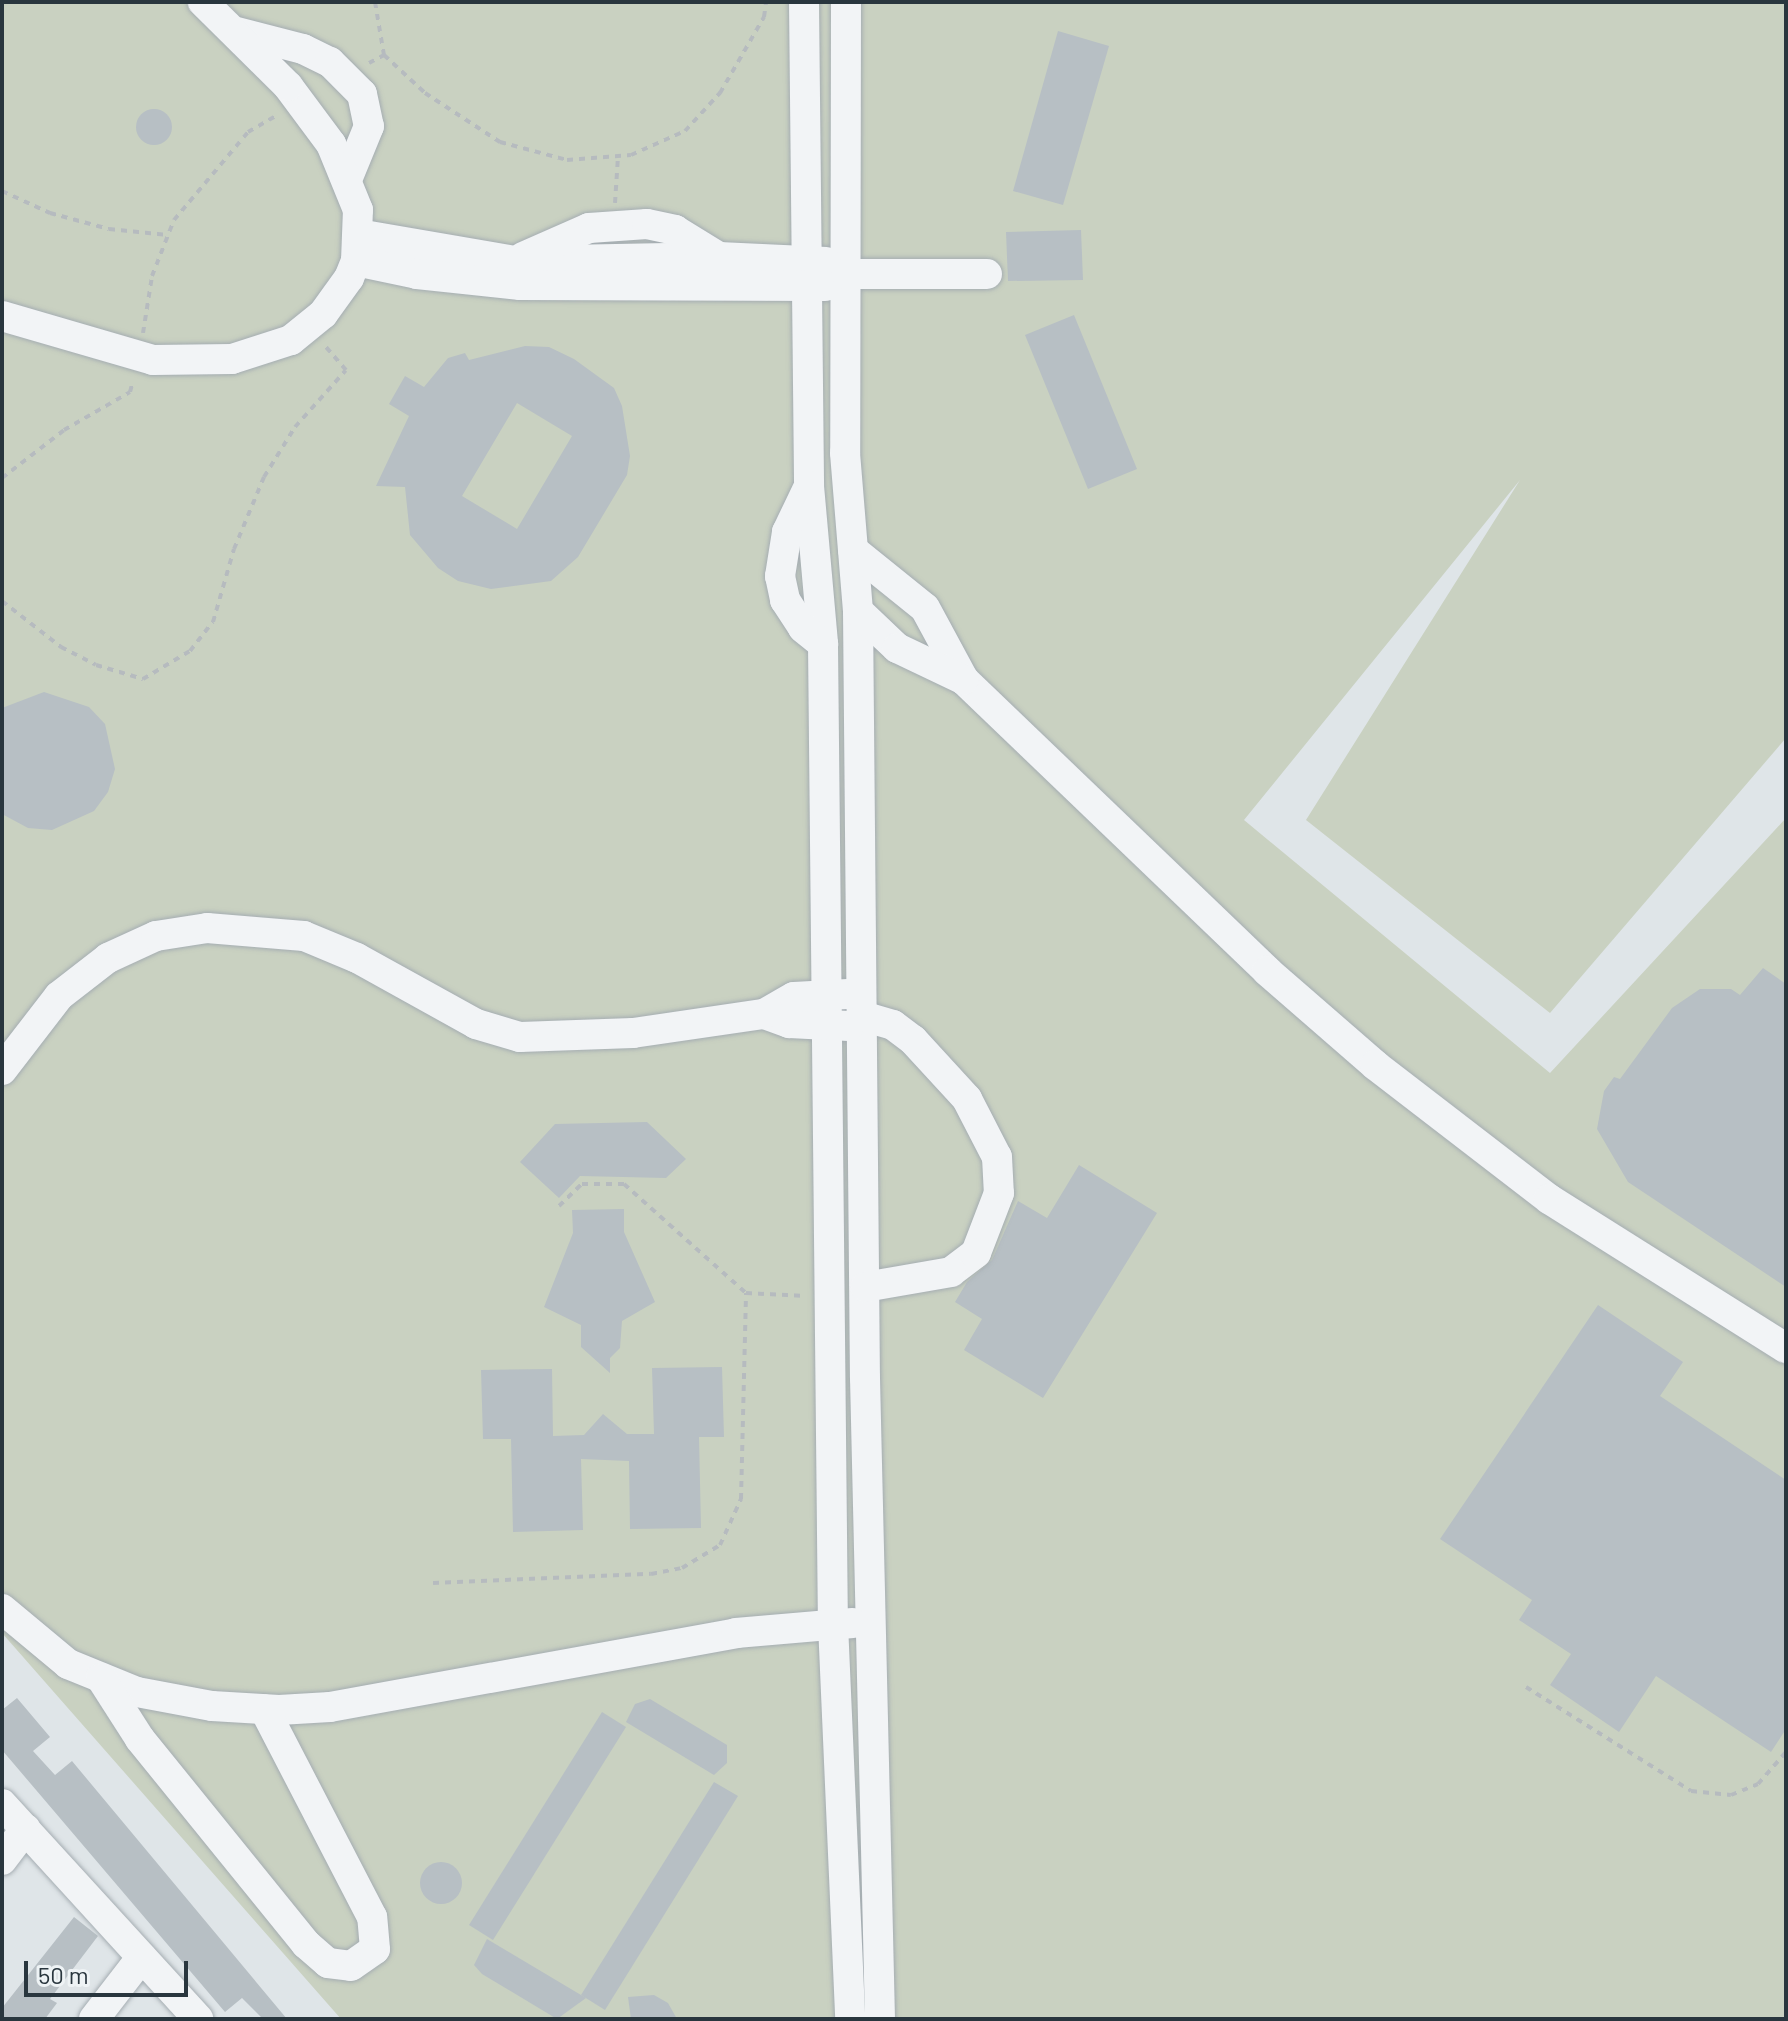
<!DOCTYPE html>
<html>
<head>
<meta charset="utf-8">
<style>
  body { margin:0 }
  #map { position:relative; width:1788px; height:2021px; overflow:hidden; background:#dfe5e8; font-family:Barlow,sans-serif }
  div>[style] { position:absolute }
  .green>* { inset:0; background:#c9d1c1 }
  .building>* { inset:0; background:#b7bfc4 }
  .round { border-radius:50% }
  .path>* { height:4px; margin-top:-2px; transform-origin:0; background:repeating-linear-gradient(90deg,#b6bbbf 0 6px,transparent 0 12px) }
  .roads { filter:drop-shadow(0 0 2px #a5adb2) drop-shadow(0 0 2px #a5adb2) }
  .minor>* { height:30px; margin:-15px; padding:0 15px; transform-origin:15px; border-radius:15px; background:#f2f4f6 }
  span { translate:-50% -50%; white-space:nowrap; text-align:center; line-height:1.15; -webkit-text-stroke:6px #eef3f5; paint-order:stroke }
  .frame { position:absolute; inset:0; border:4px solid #29363e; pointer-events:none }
  .scale { position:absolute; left:24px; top:1961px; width:164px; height:36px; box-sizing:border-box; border:4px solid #29363e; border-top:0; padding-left:10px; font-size:24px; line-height:28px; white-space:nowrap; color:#29363e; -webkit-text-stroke:6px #eef3f5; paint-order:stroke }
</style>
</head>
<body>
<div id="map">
  <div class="green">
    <div style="clip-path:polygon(2px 2px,1786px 2px,1786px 738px,1550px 1013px,1306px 820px,1520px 480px,1244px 820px,1550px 1073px,1786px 818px,1786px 2019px,341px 2019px,2px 1633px)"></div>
  </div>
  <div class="building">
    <div style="clip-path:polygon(1058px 31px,1109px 46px,1063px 205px,1013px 191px)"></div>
    <div class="round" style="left:136px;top:109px;width:36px;height:36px"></div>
    <div style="clip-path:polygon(1081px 230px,1083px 280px,1008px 281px,1006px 232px)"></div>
    <div style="clip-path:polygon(1074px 315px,1137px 469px,1088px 489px,1025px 335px)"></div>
    <div style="clip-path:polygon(evenodd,525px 346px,549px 347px,574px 359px,614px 388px,622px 406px,630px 456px,627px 475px,578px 557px,551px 581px,491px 589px,458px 581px,438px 568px,410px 535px,405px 487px,376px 486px,409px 416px,389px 404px,405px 376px,424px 387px,448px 358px,465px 353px,469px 360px,525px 346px,517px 403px,572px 436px,517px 529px,462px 496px,517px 403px)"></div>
    <div style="clip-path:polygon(44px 692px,89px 707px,105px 724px,115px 769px,108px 792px,94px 811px,52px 830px,28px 828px,2px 814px,2px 708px)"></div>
    <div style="clip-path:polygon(1763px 968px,1786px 984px,1786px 1287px,1628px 1182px,1597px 1129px,1604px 1091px,1614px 1077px,1620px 1079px,1672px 1008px,1700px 989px,1731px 989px,1740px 995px)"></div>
    <div style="clip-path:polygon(647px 1122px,686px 1159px,666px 1178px,580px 1176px,559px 1198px,520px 1162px,555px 1124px)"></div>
    <div style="clip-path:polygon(1079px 1165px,1157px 1213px,1043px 1398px,964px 1350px,982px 1319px,955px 1302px,967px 1282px,992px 1260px,1018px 1201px,1047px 1218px)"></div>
    <div style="clip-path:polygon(624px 1209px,624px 1232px,655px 1302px,622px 1321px,620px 1348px,610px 1358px,610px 1373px,581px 1347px,581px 1325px,544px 1307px,573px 1233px,572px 1210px)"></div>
    <div style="clip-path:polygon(1598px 1305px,1683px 1362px,1660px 1396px,1786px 1480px,1786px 1729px,1771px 1752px,1656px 1676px,1619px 1732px,1550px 1685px,1571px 1654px,1519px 1620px,1532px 1600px,1440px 1539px)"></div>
    <div style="clip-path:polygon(722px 1367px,724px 1437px,699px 1437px,701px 1528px,630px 1529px,629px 1461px,581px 1459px,583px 1530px,513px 1532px,511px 1439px,483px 1439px,481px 1370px,552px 1369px,553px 1436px,584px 1435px,603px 1414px,627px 1434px,654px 1434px,652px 1368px)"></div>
    <div style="clip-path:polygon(17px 1698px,50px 1737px,33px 1751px,55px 1775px,72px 1761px,287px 2019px,263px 2019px,242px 1998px,225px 2012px,2px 1750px,2px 1710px)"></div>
    <div style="clip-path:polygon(650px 1699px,727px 1745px,727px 1763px,714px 1775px,626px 1722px,635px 1704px)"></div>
    <div style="clip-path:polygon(602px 1712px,626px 1727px,493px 1940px,469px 1925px)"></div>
    <div style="clip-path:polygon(714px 1782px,738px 1796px,605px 2010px,581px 1995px)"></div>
    <div class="round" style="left:420px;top:1862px;width:42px;height:42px"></div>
    <div style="clip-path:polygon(74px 1917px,98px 1936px,50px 1999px,57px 2003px,45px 2019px,2px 2019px,2px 2008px)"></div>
    <div style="clip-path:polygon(487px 1939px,586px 1998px,557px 2019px,482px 1974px,474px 1965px)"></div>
    <div style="clip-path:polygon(654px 1995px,668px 2003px,677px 2019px,631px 2019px,628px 1997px)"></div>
  </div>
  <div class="path">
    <div style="left:375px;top:2px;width:54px;rotate:80.4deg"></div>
    <div style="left:384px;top:55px;width:56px;rotate:42.8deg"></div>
    <div style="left:425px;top:93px;width:90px;rotate:33.2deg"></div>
    <div style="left:500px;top:142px;width:69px;rotate:15deg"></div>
    <div style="left:567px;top:160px;width:64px;rotate:-4.5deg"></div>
    <div style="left:631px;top:155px;width:59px;rotate:-24deg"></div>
    <div style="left:685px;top:131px;width:52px;rotate:-47.4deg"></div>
    <div style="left:720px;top:93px;width:88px;rotate:-59.9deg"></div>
    <div style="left:764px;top:17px;width:15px;rotate:-82deg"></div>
    <div style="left:369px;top:63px;width:17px;rotate:-28deg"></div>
    <div style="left:2px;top:191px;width:53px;rotate:24.6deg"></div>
    <div style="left:50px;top:213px;width:61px;rotate:15.2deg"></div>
    <div style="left:109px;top:229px;width:59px;rotate:5.8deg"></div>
    <div style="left:615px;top:203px;width:47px;rotate:-86.3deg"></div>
    <div style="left:143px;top:333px;width:58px;rotate:-81deg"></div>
    <div style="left:152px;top:276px;width:60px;rotate:-68.6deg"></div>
    <div style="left:174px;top:220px;width:115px;rotate:-49.9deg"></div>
    <div style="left:248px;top:132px;width:34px;rotate:-30deg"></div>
    <div style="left:2px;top:478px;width:78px;rotate:-37.7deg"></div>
    <div style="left:64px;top:430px;width:76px;rotate:-29.9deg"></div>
    <div style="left:130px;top:392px;width:11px;rotate:-75deg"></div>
    <div style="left:2px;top:601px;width:75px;rotate:37.9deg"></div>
    <div style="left:61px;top:647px;width:39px;rotate:27deg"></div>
    <div style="left:96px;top:665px;width:49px;rotate:16.6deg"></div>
    <div style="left:143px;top:679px;width:55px;rotate:-30.8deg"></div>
    <div style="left:190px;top:651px;width:37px;rotate:-52deg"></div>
    <div style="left:213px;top:622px;width:76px;rotate:-74deg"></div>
    <div style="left:234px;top:549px;width:78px;rotate:-67.4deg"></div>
    <div style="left:264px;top:477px;width:59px;rotate:-58.2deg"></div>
    <div style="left:295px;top:427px;width:76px;rotate:-48.2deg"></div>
    <div style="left:346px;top:370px;width:33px;rotate:-131deg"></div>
    <div style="left:559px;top:1206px;width:32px;rotate:-44deg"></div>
    <div style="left:582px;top:1184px;width:42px"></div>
    <div style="left:624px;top:1184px;width:164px;rotate:41.8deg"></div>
    <div style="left:746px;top:1293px;width:60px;rotate:2.9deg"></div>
    <div style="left:433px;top:1583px;width:218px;rotate:-2.4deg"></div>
    <div style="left:651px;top:1574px;width:32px;rotate:-11deg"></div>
    <div style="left:682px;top:1568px;width:44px;rotate:-31.2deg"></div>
    <div style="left:720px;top:1545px;width:51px;rotate:-65.5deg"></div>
    <div style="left:741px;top:1499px;width:206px;rotate:-88.6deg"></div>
    <div style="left:1526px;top:1687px;width:195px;rotate:32.2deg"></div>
    <div style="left:1691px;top:1791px;width:40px;rotate:5.7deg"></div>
    <div style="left:1731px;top:1795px;width:29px;rotate:-22deg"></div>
    <div style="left:1758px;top:1784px;width:43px;rotate:-48.8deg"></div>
  </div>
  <div class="roads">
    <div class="minor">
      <div style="left:804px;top:2px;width:484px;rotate:89.4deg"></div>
      <div style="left:809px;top:486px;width:159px;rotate:84.9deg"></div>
      <div style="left:823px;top:644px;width:980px;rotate:89.42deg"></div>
      <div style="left:833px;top:1624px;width:395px;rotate:87.5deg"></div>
      <div style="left:846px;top:2px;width:451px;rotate:90.1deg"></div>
      <div style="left:845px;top:453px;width:159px;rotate:85.3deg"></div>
      <div style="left:858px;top:611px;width:767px;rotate:89.48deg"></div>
      <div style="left:865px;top:1378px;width:641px;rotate:88.66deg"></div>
      <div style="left:237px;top:32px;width:68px;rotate:14.4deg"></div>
      <div style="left:303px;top:49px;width:30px;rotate:26deg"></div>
      <div style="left:330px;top:62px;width:45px;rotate:45deg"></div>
      <div style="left:362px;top:94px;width:33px;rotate:78deg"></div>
      <div style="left:369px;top:126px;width:58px;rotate:112.2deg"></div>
      <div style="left:358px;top:234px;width:158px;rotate:9.8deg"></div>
      <div style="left:514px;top:261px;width:205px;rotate:-1.1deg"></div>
      <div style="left:719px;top:257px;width:107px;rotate:2.7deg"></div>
      <div style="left:523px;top:257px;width:72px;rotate:-23.7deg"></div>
      <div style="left:589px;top:228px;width:58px;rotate:-3.9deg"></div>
      <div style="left:647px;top:224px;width:29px;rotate:12deg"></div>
      <div style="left:675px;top:230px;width:52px;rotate:31.5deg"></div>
      <div style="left:356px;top:261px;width:62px;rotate:12deg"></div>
      <div style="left:417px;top:274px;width:104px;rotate:6.1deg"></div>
      <div style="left:520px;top:285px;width:305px;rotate:0.2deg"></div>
      <div style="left:846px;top:274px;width:141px"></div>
      <div style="left:2px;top:316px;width:157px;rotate:16.2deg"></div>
      <div style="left:153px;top:360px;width:79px;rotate:-0.7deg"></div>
      <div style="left:232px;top:359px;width:62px;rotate:-17.9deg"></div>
      <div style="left:291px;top:340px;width:41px;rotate:-39.1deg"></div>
      <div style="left:323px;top:314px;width:44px;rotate:-54.2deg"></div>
      <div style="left:349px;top:278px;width:18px;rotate:-68deg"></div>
      <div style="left:356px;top:261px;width:51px;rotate:-87.8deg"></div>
      <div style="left:358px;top:210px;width:71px;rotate:-112.2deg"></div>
      <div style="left:331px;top:144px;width:72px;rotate:-126.6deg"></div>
      <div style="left:288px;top:86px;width:120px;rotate:-135.3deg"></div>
      <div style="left:809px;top:486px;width:51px;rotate:115.6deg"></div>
      <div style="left:787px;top:532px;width:45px;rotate:99deg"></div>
      <div style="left:780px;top:576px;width:25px;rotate:78deg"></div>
      <div style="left:785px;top:600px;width:33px;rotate:57deg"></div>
      <div style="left:803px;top:628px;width:26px;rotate:39deg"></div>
      <div style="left:853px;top:550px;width:92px;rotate:38.9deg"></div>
      <div style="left:925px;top:608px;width:82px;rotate:61.6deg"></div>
      <div style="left:964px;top:680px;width:420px;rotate:43.8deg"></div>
      <div style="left:1267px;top:971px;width:143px;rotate:41deg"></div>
      <div style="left:1375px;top:1065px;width:220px;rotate:37.6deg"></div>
      <div style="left:1549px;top:1199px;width:280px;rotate:32.2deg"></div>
      <div style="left:858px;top:611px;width:54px;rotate:43.5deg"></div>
      <div style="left:897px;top:648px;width:74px;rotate:25.5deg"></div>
      <div style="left:764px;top:1014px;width:27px;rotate:20deg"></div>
      <div style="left:789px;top:1023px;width:60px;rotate:2.9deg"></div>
      <div style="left:862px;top:1016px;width:32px;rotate:16deg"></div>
      <div style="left:893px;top:1025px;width:25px;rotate:37deg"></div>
      <div style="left:913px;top:1040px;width:80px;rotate:47.5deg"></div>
      <div style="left:967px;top:1099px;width:65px;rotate:62.7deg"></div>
      <div style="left:997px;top:1157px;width:36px;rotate:87deg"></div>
      <div style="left:999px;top:1193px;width:64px;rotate:111deg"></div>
      <div style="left:976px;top:1253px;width:31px;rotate:143deg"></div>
      <div style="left:951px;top:1272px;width:87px;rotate:170.1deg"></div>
      <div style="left:2px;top:1070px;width:93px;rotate:-52.4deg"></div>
      <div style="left:59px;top:996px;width:62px;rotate:-37.8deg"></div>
      <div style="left:108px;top:958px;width:53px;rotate:-24.6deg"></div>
      <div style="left:156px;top:936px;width:52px;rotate:-8.9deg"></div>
      <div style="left:207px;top:928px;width:97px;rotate:4.7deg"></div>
      <div style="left:304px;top:936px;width:57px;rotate:22.5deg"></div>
      <div style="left:357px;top:958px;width:136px;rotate:29deg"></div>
      <div style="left:476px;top:1024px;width:46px;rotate:16.5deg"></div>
      <div style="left:520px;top:1037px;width:113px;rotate:-2deg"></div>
      <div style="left:633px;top:1033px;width:132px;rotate:-8.3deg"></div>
      <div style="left:764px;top:1014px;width:34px;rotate:-30deg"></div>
      <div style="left:794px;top:997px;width:54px;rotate:-3.2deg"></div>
      <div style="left:2px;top:1609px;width:86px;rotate:39.8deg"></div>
      <div style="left:68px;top:1664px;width:74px;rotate:22.1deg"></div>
      <div style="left:137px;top:1692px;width:76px;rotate:10.6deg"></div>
      <div style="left:212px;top:1706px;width:67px;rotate:3.4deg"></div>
      <div style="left:279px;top:1710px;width:51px;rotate:-3.4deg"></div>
      <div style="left:330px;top:1707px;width:413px;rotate:-10.3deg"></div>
      <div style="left:736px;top:1633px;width:117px;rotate:-4.9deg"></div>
      <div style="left:101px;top:1678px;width:72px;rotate:57.4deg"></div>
      <div style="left:140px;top:1739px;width:264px;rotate:51deg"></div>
      <div style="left:306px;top:1944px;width:29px;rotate:41deg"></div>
      <div style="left:328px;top:1963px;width:23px;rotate:7deg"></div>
      <div style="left:351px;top:1966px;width:29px;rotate:-35deg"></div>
      <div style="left:375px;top:1949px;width:32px;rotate:-95deg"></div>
      <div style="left:372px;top:1917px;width:234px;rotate:-117.4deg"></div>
      <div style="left:2px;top:1804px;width:291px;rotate:47.6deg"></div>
      <div style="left:2px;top:1860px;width:39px;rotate:-53deg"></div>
      <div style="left:94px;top:2019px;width:78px;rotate:-52.3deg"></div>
    </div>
  </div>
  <div class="frame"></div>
  <div class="scale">50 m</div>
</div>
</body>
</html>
